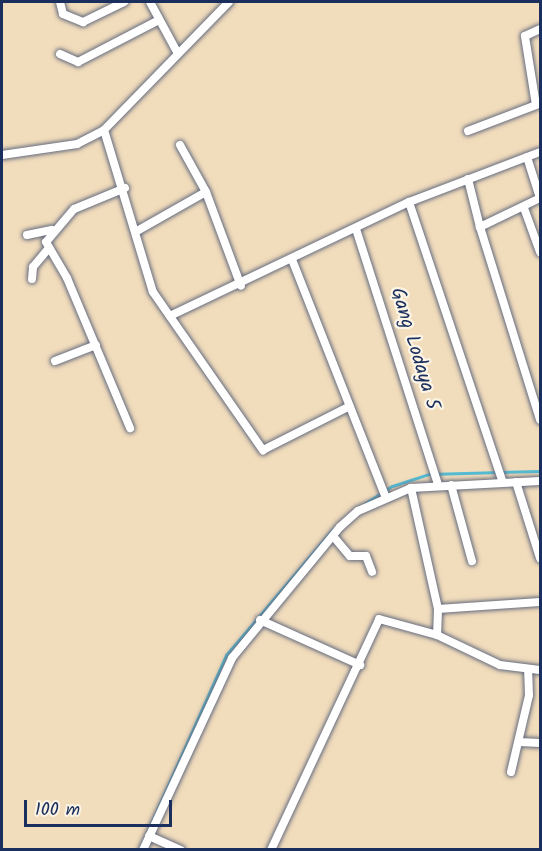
<!DOCTYPE html>
<html>
<head>
<meta charset="utf-8">
<style>
  body { margin:0 }
  #map { position:relative; width:542px; height:851px; overflow:hidden; background:#f1dcbc; font-family:Kalam,sans-serif }
  div>[style] { position:absolute }
  .stream>* { height:3px; margin:-1.5px; padding:0 1.5px; transform-origin:1.5px; border-radius:1.5px; background:#54bbd2 }
  .roads { filter:drop-shadow(0 0 2px #666c7f) drop-shadow(0 0 2px #666c7f) }
  .minor>* { height:8px; margin:-4px; padding:0 4px; transform-origin:4px; border-radius:4px; background:#fff }
  span { translate:-50% -50%; white-space:nowrap; text-align:center; line-height:1.15; -webkit-text-stroke:4.5px #fcf5e5; paint-order:stroke }
  .street-label { font-size:20px; color:#1b2f5e }
  .frame { position:absolute; inset:0; border:3px solid #1b2f5e; pointer-events:none }
  .scale { position:absolute; left:24px; top:800px; width:148px; height:27px; box-sizing:border-box; border:3px solid #1b2f5e; border-top:0; padding-left:8px; font-size:18px; line-height:21px; white-space:nowrap; color:#1b2f5e; -webkit-text-stroke:4px #fcf5e5; paint-order:stroke }
</style>
</head>
<body>
<div id="map">
  <div class="stream">
    <div style="left:364px;top:504px;width:33px;rotate:-33deg"></div>
    <div style="left:392px;top:486px;width:40px;rotate:-18deg"></div>
    <div style="left:430px;top:474px;width:110px;rotate:-1.6deg"></div>
    <div style="left:141px;top:846px;width:209px;rotate:-66deg"></div>
    <div style="left:226px;top:655px;width:165px;rotate:-49.7deg"></div>
  </div>
  <div class="roads">
    <div class="minor">
      <div style="left:60px;top:2px;width:12px;rotate:76deg"></div>
      <div style="left:63px;top:14px;width:22px;rotate:22deg"></div>
      <div style="left:83px;top:22px;width:46px;rotate:-26deg"></div>
      <div style="left:150px;top:2px;width:57px;rotate:61.6deg"></div>
      <div style="left:60px;top:54px;width:20px;rotate:24deg"></div>
      <div style="left:78px;top:62px;width:91px;rotate:-27.4deg"></div>
      <div style="left:104px;top:130px;width:169px;rotate:73.2deg"></div>
      <div style="left:153px;top:292px;width:193px;rotate:55.2deg"></div>
      <div style="left:263px;top:450px;width:97px;rotate:-26.8deg"></div>
      <div style="left:468px;top:131px;width:73px;rotate:-20.9deg"></div>
      <div style="left:536px;top:105px;width:70px;rotate:-99.1deg"></div>
      <div style="left:525px;top:36px;width:17px;rotate:-25deg"></div>
      <div style="left:180px;top:145px;width:54px;rotate:61deg"></div>
      <div style="left:2px;top:155px;width:76px;rotate:-8.3deg"></div>
      <div style="left:77px;top:144px;width:30px;rotate:-27deg"></div>
      <div style="left:104px;top:130px;width:179px;rotate:-45.7deg"></div>
      <div style="left:527px;top:157px;width:43px;rotate:72.4deg"></div>
      <div style="left:540px;top:198px;width:67px;rotate:154.2deg"></div>
      <div style="left:480px;top:227px;width:202px;rotate:72.7deg"></div>
      <div style="left:468px;top:179px;width:49px;rotate:76deg"></div>
      <div style="left:125px;top:188px;width:55px;rotate:157.6deg"></div>
      <div style="left:74px;top:209px;width:43px;rotate:130.3deg"></div>
      <div style="left:46px;top:242px;width:42px;rotate:59.7deg"></div>
      <div style="left:67px;top:278px;width:163px;rotate:67.2deg"></div>
      <div style="left:409px;top:202px;width:296px;rotate:71.5deg"></div>
      <div style="left:524px;top:208px;width:47px;rotate:70deg"></div>
      <div style="left:356px;top:229px;width:269px;rotate:72.2deg"></div>
      <div style="left:137px;top:231px;width:79px;rotate:-29.5deg"></div>
      <div style="left:206px;top:192px;width:100px;rotate:69.6deg"></div>
      <div style="left:27px;top:235px;width:25px;rotate:-12deg"></div>
      <div style="left:293px;top:262px;width:251px;rotate:68.5deg"></div>
      <div style="left:32px;top:279px;width:12px;rotate:-85deg"></div>
      <div style="left:33px;top:267px;width:23px;rotate:-50deg"></div>
      <div style="left:170px;top:316px;width:265px;rotate:-25.5deg"></div>
      <div style="left:409px;top:202px;width:140px;rotate:-20.9deg"></div>
      <div style="left:55px;top:361px;width:44px;rotate:-21.3deg"></div>
      <div style="left:516px;top:482px;width:80px;rotate:72.5deg"></div>
      <div style="left:451px;top:485px;width:79px;rotate:74.6deg"></div>
      <div style="left:411px;top:488px;width:124px;rotate:77.4deg"></div>
      <div style="left:438px;top:609px;width:26px;rotate:92deg"></div>
      <div style="left:333px;top:536px;width:26px;rotate:50deg"></div>
      <div style="left:350px;top:556px;width:16px"></div>
      <div style="left:366px;top:556px;width:17px;rotate:69deg"></div>
      <div style="left:438px;top:609px;width:102px;rotate:-3.9deg"></div>
      <div style="left:260px;top:620px;width:110px;rotate:24.2deg"></div>
      <div style="left:519px;top:742px;width:21px;rotate:3deg"></div>
      <div style="left:511px;top:772px;width:79px;rotate:-76.8deg"></div>
      <div style="left:529px;top:695px;width:24px;rotate:-92deg"></div>
      <div style="left:149px;top:836px;width:35px;rotate:24deg"></div>
      <div style="left:143px;top:850px;width:212px;rotate:-65.1deg"></div>
      <div style="left:232px;top:658px;width:170px;rotate:-50.5deg"></div>
      <div style="left:340px;top:527px;width:24px;rotate:-42deg"></div>
      <div style="left:358px;top:511px;width:58px;rotate:-23.5deg"></div>
      <div style="left:411px;top:488px;width:129px;rotate:-3.1deg"></div>
      <div style="left:271px;top:850px;width:255px;rotate:-64.9deg"></div>
      <div style="left:379px;top:619px;width:60px;rotate:15.4deg"></div>
      <div style="left:437px;top:635px;width:70px;rotate:25.5deg"></div>
      <div style="left:500px;top:665px;width:40px;rotate:7.1deg"></div>
    </div>
  </div>
  <div class="street-label">
    <span style="left:414px;top:349px;rotate:73deg">Gang Lodaya 5</span>
  </div>
  <div class="frame"></div>
  <div class="scale">100 m</div>
</div>
</body>
</html>
